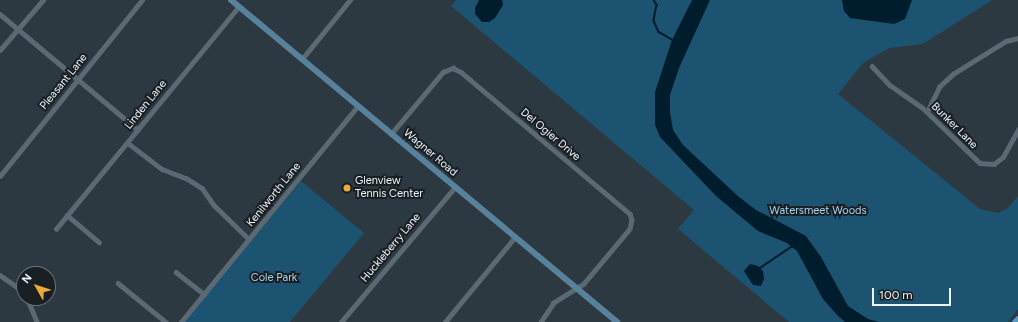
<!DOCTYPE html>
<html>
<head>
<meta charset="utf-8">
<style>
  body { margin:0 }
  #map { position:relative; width:1018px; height:322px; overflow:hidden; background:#2c3941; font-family:Figtree,sans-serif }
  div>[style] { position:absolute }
  .green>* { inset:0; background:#1c5371 }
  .water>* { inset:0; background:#001d2e }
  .stream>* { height:1.5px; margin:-0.75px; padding:0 0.75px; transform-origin:0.75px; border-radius:0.75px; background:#001d2e }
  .street>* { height:4.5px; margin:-2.25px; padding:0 2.25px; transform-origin:2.25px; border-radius:2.25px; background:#5b6973 }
  .secondary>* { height:6px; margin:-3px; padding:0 3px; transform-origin:3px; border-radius:3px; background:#58829b }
  .primary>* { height:7px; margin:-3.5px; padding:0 3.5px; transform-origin:3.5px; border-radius:3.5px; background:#569bc3 }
  .dots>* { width:11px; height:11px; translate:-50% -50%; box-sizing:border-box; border:2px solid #1a1f23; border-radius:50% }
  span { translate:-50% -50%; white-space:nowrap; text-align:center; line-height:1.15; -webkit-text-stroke:4px #1a1f23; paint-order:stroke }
  .street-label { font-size:11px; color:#ebf3f8 }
  .poi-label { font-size:11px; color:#ebf3f8 }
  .left { translate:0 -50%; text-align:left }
  .park-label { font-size:11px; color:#a7d3ef }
  .north { position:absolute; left:16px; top:266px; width:40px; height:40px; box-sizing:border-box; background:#1a1f23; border:1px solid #6e7478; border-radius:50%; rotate:309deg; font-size:11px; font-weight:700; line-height:16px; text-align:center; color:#ebf3f8 }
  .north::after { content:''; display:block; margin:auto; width:14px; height:18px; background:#ebaa39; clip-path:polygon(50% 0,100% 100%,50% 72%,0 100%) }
  .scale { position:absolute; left:872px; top:288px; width:79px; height:18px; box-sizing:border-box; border:2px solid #ebf3f8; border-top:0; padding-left:5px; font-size:12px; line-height:14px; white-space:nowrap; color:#ebf3f8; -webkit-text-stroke:3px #1a1f23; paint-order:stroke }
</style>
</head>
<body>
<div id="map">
  <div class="green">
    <div style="clip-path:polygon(456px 0,992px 0,923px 44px,889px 48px,863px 63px,838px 94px,980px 209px,998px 213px,1007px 209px,1018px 196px,1018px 309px,1008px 322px,789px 322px,678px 229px,694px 210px,451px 6px)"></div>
    <div style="clip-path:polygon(301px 181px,364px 233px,290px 322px,184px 322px)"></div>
  </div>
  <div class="water">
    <div style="clip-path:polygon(479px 0,502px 0,503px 5px,495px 18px,489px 22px,482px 22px,475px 14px,475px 8px)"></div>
    <div style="clip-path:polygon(692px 0,710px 0,679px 68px,670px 95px,670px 112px,673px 130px,683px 145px,739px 197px,756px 210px,806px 236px,821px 257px,848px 306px,868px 319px,879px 322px,845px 322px,838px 316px,823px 299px,797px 251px,787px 243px,758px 231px,716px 196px,660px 137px,655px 125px,655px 92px,672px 40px)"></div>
    <div style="clip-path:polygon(842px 0,912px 0,905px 19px,894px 24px,850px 18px,844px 11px)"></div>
    <div style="clip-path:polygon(750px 264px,758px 266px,763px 271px,764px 279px,761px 286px,753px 285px,744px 271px)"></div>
  </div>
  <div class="stream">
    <div style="left:654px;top:0;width:6px;rotate:59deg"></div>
    <div style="left:657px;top:5px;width:16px;rotate:101deg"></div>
    <div style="left:654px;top:21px;width:12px;rotate:66deg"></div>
    <div style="left:659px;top:32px;width:16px;rotate:30deg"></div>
    <div style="left:760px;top:268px;width:40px;rotate:-34deg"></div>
  </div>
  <div class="street">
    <div style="left:0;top:14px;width:180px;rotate:40deg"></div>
    <div style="left:0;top:50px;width:66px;rotate:-49.3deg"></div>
    <div style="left:302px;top:59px;width:76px;rotate:-50.9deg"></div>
    <div style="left:872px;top:66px;width:26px;rotate:47deg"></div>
    <div style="left:890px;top:85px;width:40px;rotate:34.9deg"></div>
    <div style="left:923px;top:108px;width:79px;rotate:44deg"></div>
    <div style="left:980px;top:163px;width:14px;rotate:4deg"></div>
    <div style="left:994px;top:164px;width:11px;rotate:-38deg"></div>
    <div style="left:1003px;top:157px;width:31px;rotate:-61deg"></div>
    <div style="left:927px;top:112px;width:28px;rotate:-64deg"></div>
    <div style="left:939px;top:87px;width:19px;rotate:-43deg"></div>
    <div style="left:953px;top:74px;width:62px;rotate:-31.9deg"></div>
    <div style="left:1006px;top:41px;width:12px;rotate:-14deg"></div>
    <div style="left:391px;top:134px;width:81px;rotate:-50deg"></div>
    <div style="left:443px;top:72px;width:11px;rotate:-22deg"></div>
    <div style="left:453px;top:68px;width:9px;rotate:27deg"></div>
    <div style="left:461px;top:72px;width:221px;rotate:40deg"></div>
    <div style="left:630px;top:214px;width:6px;rotate:72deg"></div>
    <div style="left:632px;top:220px;width:9px;rotate:103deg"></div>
    <div style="left:630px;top:229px;width:72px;rotate:129.9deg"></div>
    <div style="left:584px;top:284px;width:36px;rotate:148deg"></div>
    <div style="left:554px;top:303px;width:23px;rotate:124deg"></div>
    <div style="left:128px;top:143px;width:43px;rotate:37.4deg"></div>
    <div style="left:162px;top:169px;width:26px;rotate:21deg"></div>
    <div style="left:186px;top:178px;width:19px;rotate:32deg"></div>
    <div style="left:202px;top:188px;width:21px;rotate:55deg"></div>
    <div style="left:214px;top:205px;width:49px;rotate:44.2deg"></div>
    <div style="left:0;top:176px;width:226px;rotate:-51.1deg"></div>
    <div style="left:67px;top:215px;width:42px;rotate:40.2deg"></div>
    <div style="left:56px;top:229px;width:288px;rotate:-50.6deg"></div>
    <div style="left:176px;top:272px;width:36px;rotate:38deg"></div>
    <div style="left:0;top:275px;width:29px;rotate:35deg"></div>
    <div style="left:118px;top:283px;width:62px;rotate:39.1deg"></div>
    <div style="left:27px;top:298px;width:26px;rotate:67deg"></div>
    <div style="left:181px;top:322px;width:279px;rotate:-50.7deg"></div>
    <div style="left:341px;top:322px;width:177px;rotate:-49.8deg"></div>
    <div style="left:445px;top:322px;width:110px;rotate:-50.5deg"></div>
  </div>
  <div class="secondary">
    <div style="left:231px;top:0;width:503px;rotate:39.83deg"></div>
  </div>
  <div class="primary">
    <div style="left:1015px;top:322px;width:4px;rotate:-45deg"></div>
  </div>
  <div class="dots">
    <div style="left:347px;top:188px;background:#ebaa39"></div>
  </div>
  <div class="street-label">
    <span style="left:64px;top:82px;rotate:-51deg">Pleasant Lane</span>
    <span style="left:146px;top:105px;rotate:-51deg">Linden Lane</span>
    <span style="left:954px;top:126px;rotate:45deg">Bunker Lane</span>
    <span style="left:550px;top:135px;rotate:40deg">Del Ogier Drive</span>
    <span style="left:430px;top:153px;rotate:40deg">Wagner Road</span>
    <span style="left:274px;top:195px;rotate:-51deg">Kenilworth Lane</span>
    <span style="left:391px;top:248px;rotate:-50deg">Huckleberry Lane</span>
  </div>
  <div class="poi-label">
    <span class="left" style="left:355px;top:188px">Glenview<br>Tennis Center</span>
  </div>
  <div class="park-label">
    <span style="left:818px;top:211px">Watersmeet Woods</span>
    <span style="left:274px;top:278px">Cole Park</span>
  </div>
  <div class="north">N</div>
  <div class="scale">100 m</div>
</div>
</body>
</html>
